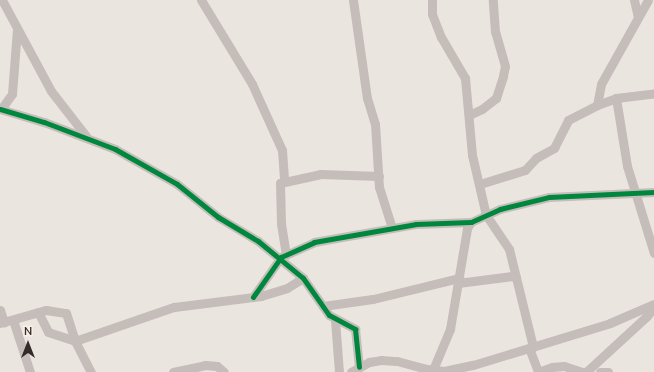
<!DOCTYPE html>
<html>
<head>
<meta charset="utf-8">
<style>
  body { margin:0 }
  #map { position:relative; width:654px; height:372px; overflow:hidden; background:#ebe5e0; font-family:"Nunito Sans",sans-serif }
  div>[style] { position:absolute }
  .minor>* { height:9px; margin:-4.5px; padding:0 4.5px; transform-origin:4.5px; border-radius:4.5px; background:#c4bdb9 }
  .cycleway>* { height:5px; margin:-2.5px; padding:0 2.5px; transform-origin:2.5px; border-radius:2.5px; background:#00873e }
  span { translate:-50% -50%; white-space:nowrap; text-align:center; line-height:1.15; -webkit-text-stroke:3.5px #f8efe7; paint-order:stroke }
  .north { position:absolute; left:8px; top:324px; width:40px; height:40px; -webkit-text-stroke:3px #f8efe7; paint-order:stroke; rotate:0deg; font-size:11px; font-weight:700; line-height:16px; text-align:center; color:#342b28 }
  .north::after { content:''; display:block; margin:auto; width:14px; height:18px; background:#342b28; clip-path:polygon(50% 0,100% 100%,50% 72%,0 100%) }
</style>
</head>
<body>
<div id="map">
  <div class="minor">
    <div style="left:2px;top:0;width:103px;rotate:61.7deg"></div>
    <div style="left:51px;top:91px;width:57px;rotate:52.1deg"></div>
    <div style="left:201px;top:0;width:98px;rotate:58.7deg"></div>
    <div style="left:252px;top:84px;width:72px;rotate:65.6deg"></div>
    <div style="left:282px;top:150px;width:31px;rotate:86deg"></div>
    <div style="left:353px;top:0;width:99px;rotate:81.9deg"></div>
    <div style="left:367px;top:98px;width:27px;rotate:73deg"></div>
    <div style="left:375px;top:124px;width:63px;rotate:86.4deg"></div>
    <div style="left:379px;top:187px;width:43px;rotate:72.4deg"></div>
    <div style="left:432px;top:0;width:14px;rotate:90deg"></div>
    <div style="left:432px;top:14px;width:25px;rotate:69deg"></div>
    <div style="left:441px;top:37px;width:48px;rotate:59.7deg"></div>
    <div style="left:465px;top:78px;width:77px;rotate:84.8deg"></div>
    <div style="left:472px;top:155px;width:62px;rotate:76.9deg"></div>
    <div style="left:486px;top:215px;width:41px;rotate:55.9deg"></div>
    <div style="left:509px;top:249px;width:101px;rotate:76.2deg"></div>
    <div style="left:634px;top:0;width:17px;rotate:77deg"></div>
    <div style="left:616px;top:98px;width:69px;rotate:80.8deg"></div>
    <div style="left:627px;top:166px;width:91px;rotate:72.8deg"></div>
    <div style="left:597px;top:105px;width:21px;rotate:-79deg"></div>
    <div style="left:601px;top:84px;width:96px;rotate:-60.8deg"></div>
    <div style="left:0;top:109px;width:46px;rotate:16.5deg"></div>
    <div style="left:44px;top:122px;width:76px;rotate:20.8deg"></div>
    <div style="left:115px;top:149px;width:71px;rotate:29.4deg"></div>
    <div style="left:177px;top:184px;width:53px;rotate:38.8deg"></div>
    <div style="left:218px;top:217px;width:47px;rotate:31deg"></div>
    <div style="left:258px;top:241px;width:58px;rotate:39.4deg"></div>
    <div style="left:303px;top:278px;width:45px;rotate:54.9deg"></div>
    <div style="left:329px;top:315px;width:30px;rotate:28deg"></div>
    <div style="left:355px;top:329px;width:38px;rotate:84deg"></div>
    <div style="left:1px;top:109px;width:19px;rotate:-54deg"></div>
    <div style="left:12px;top:94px;width:65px;rotate:-85.6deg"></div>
    <div style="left:469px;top:115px;width:14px;rotate:-25deg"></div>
    <div style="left:482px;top:109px;width:18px;rotate:-38deg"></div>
    <div style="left:496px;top:98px;width:23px;rotate:-72deg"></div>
    <div style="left:503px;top:76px;width:10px;rotate:-79deg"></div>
    <div style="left:505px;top:66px;width:35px;rotate:-106deg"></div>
    <div style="left:495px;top:32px;width:32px;rotate:-94deg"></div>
    <div style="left:480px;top:184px;width:47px;rotate:-17.3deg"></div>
    <div style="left:525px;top:170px;width:16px;rotate:-47deg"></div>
    <div style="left:536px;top:158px;width:21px;rotate:-29deg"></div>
    <div style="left:554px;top:148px;width:31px;rotate:-63deg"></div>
    <div style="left:568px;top:120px;width:33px;rotate:-27deg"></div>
    <div style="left:597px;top:105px;width:20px;rotate:-20deg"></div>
    <div style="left:616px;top:98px;width:38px;rotate:-7deg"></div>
    <div style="left:286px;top:255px;width:32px;rotate:-99deg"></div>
    <div style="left:281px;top:223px;width:40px;rotate:-91.4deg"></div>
    <div style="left:280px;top:183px;width:42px;rotate:-12.4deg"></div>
    <div style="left:321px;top:174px;width:58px;rotate:2deg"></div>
    <div style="left:458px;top:283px;width:55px;rotate:-7.3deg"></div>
    <div style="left:513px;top:276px;width:3px;rotate:18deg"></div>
    <div style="left:253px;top:297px;width:49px;rotate:-55deg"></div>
    <div style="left:281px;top:257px;width:36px;rotate:-24deg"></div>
    <div style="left:314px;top:242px;width:104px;rotate:-10deg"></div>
    <div style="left:416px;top:224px;width:55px;rotate:-2.1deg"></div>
    <div style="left:471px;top:222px;width:32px;rotate:-24deg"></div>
    <div style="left:500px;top:209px;width:50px;rotate:-13.8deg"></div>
    <div style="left:549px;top:197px;width:105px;rotate:-2.7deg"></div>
    <div style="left:323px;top:306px;width:50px;rotate:-8deg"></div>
    <div style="left:373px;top:299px;width:89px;rotate:-13.7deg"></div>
    <div style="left:0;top:310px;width:13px;rotate:72deg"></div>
    <div style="left:38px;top:312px;width:22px;rotate:63deg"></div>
    <div style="left:48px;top:332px;width:28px;rotate:18deg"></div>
    <div style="left:75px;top:341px;width:105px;rotate:-19deg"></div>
    <div style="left:174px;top:307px;width:88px;rotate:-7.2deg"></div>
    <div style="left:261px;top:296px;width:27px;rotate:-17deg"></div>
    <div style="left:287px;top:288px;width:19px;rotate:-32deg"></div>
    <div style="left:13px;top:320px;width:55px;rotate:71.9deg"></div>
    <div style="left:335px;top:320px;width:52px;rotate:85.6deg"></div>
    <div style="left:0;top:323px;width:48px;rotate:-15.8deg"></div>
    <div style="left:46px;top:310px;width:20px;rotate:9deg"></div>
    <div style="left:66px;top:313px;width:29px;rotate:72deg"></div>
    <div style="left:75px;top:341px;width:35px;rotate:63deg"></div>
    <div style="left:529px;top:348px;width:26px;rotate:69deg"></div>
    <div style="left:173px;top:372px;width:33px;rotate:-12deg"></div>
    <div style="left:205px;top:365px;width:12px;rotate:5deg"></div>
    <div style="left:217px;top:366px;width:9px;rotate:41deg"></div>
    <div style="left:351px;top:372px;width:21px;rotate:-29deg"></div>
    <div style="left:369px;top:362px;width:12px;rotate:-9deg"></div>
    <div style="left:381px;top:360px;width:16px;rotate:4deg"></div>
    <div style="left:397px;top:361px;width:31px;rotate:15deg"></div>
    <div style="left:427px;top:369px;width:17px;rotate:7deg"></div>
    <div style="left:444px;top:371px;width:30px;rotate:-12deg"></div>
    <div style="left:473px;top:365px;width:143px;rotate:-17deg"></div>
    <div style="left:610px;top:323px;width:48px;rotate:-23.4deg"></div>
    <div style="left:432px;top:372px;width:47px;rotate:-67.3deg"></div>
    <div style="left:450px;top:329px;width:102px;rotate:-80.4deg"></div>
    <div style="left:467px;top:228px;width:7px;rotate:-56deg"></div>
    <div style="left:538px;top:372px;width:15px;rotate:-20deg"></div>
    <div style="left:552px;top:367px;width:12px;rotate:-5deg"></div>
    <div style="left:564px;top:366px;width:20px;rotate:18deg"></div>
    <div style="left:586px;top:372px;width:83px;rotate:-42.6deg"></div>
    <div style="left:647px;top:316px;width:6px;rotate:-51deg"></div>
    <div style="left:651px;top:311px;width:5px;rotate:-101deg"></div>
    <div style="left:600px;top:372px;width:8px"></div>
  </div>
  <div class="cycleway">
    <div style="left:0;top:109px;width:46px;rotate:16.5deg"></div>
    <div style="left:44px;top:122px;width:76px;rotate:20.8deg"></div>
    <div style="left:115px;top:149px;width:71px;rotate:29.4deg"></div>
    <div style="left:177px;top:184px;width:53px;rotate:38.8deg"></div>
    <div style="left:218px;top:217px;width:47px;rotate:31deg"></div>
    <div style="left:258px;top:241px;width:58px;rotate:39.4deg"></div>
    <div style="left:303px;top:278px;width:45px;rotate:54.9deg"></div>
    <div style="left:329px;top:315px;width:30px;rotate:28deg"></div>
    <div style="left:355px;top:329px;width:38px;rotate:84deg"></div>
    <div style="left:253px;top:297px;width:49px;rotate:-55deg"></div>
    <div style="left:281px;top:257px;width:36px;rotate:-24deg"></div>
    <div style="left:314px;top:242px;width:104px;rotate:-10deg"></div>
    <div style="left:416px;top:224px;width:55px;rotate:-2.1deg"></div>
    <div style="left:471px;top:222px;width:32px;rotate:-24deg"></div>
    <div style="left:500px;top:209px;width:50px;rotate:-13.8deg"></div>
    <div style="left:549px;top:197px;width:105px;rotate:-2.7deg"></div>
  </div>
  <div class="north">N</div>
</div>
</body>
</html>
